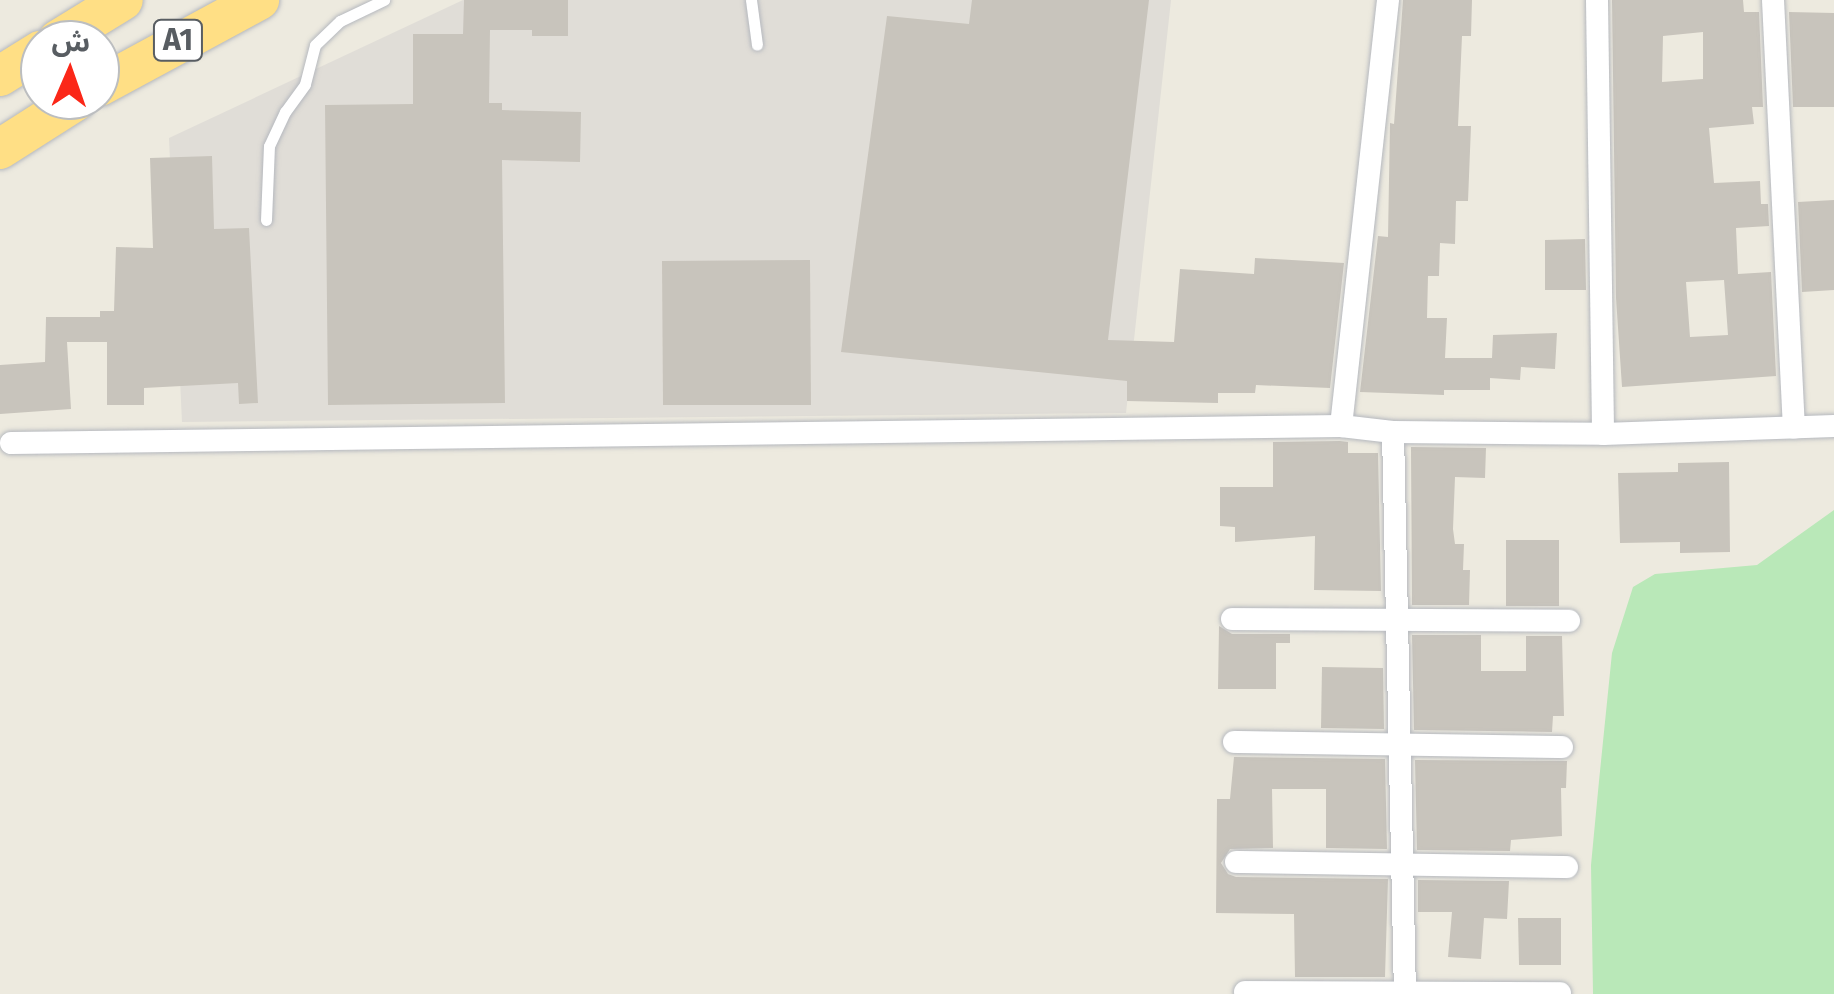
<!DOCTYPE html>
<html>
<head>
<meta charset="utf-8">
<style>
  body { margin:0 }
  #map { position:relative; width:1834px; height:994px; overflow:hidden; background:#edeadf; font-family:"Fira Sans","Noto Sans Arabic",sans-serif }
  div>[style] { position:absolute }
  .industrial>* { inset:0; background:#e0ddd7 }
  .green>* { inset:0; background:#b9e8b8 }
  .building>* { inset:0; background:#c8c4bc }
  .roads { filter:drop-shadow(0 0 2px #b5b8be) drop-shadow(0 0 2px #b5b8be) }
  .lane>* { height:11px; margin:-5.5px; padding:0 5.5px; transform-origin:5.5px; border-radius:5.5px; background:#fff }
  .street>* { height:22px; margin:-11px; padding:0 11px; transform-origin:11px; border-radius:11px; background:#fff }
  .highway>* { height:40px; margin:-20px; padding:0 20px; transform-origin:20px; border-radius:20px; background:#ffdf85 }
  span { translate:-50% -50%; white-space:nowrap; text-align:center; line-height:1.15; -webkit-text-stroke:10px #fff; paint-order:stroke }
  .shield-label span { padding:2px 8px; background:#fff; border:2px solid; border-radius:8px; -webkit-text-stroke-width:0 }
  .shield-label { font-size:30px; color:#585d62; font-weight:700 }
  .north { position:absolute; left:20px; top:20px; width:100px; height:100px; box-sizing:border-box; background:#fff; border:2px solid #bcbec0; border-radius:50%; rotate:2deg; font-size:28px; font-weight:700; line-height:40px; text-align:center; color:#585d62 }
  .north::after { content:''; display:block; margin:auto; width:35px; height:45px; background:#fb2718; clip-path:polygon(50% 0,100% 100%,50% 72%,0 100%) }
</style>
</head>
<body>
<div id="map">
  <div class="industrial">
    <div style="clip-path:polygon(463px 0,1171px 0,1126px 413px,182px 422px,169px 138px)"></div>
  </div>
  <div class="green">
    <div style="clip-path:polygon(1834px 510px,1834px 994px,1593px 994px,1591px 865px,1599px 781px,1612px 653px,1633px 587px,1655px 574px,1757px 565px)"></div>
  </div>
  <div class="building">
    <div style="clip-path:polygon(464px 0,568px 0,568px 36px,532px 36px,532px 30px,490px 30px,489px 103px,502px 103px,502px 110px,581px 112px,580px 162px,502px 160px,505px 403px,328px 405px,325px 105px,413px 104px,413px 34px,463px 34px)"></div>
    <div style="clip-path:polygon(972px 0,1149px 0,1108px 340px,1174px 342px,1180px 269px,1254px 274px,1255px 258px,1344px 263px,1330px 388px,1256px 385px,1255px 393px,1218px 393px,1218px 403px,1127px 401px,1127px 381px,841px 352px,887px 16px,969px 24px)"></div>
    <div style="clip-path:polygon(1403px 0,1472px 0,1471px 36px,1462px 36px,1458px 126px,1471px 126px,1468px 201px,1456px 201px,1455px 244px,1440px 243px,1439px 276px,1428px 276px,1427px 318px,1447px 318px,1445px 358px,1492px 358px,1493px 335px,1557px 333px,1555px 369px,1521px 367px,1520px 380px,1490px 378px,1490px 390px,1444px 390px,1444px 395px,1360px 392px,1378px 236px,1388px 237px,1390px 123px,1394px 124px)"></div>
    <div style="clip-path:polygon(evenodd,1612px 0,1743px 0,1744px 12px,1759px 12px,1763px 107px,1752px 107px,1754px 124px,1709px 128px,1714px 183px,1760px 181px,1761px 204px,1768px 204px,1769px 226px,1736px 228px,1738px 274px,1771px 272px,1776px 376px,1622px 387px,1616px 298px,1612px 0,1703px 32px,1703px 79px,1662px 82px,1663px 36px,1703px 32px,1612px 0,1724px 280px,1728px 335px,1690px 337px,1686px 282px,1724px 280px)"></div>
    <div style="clip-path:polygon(1789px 12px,1834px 13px,1834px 107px,1793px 107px)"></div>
    <div style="clip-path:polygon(212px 156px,214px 229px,249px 228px,258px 403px,239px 404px,238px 383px,144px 388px,144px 405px,107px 405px,107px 342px,67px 342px,71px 409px,0 414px,0 365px,45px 362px,46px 317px,100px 317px,100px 311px,114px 311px,116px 247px,153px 248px,150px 158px)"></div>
    <div style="clip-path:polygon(1834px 200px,1834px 290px,1802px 292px,1798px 202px)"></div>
    <div style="clip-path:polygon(1585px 239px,1586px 290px,1545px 290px,1545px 240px)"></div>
    <div style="clip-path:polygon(810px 260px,811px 405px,663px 405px,662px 261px)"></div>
    <div style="clip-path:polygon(1273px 442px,1340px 441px,1348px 442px,1348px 453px,1378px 453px,1381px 591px,1314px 590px,1315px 536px,1235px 542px,1235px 527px,1220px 526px,1220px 487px,1273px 487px)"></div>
    <div style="clip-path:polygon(1411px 447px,1486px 448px,1485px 478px,1455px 477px,1453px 529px,1455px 544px,1464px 544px,1463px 570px,1470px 570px,1469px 605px,1412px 605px)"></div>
    <div style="clip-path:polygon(1729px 462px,1730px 552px,1680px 553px,1680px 542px,1620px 543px,1618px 473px,1678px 472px,1678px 463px)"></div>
    <div style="clip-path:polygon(1506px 540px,1559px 540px,1559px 606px,1506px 606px)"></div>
    <div style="clip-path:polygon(1219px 626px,1232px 634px,1290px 634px,1290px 643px,1276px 643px,1276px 689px,1218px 689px)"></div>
    <div style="clip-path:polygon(1412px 635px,1481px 635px,1481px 671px,1526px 671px,1526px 636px,1562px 636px,1564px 716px,1553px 716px,1552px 732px,1414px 730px)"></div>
    <div style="clip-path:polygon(1322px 667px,1383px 668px,1384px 729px,1321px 728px)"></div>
    <div style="clip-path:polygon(1234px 757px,1385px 759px,1387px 849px,1326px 848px,1326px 789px,1272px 789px,1273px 848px,1230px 849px,1221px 863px,1228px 874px,1236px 877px,1388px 879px,1385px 977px,1295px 977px,1294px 914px,1216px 913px,1217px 799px,1230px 799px)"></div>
    <div style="clip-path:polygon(1415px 760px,1567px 761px,1566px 788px,1561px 788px,1562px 836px,1511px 840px,1510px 851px,1417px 850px)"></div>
    <div style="clip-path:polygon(1418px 880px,1509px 881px,1507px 919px,1484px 918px,1481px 959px,1448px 957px,1452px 912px,1418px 912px)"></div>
    <div style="clip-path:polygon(1518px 918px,1561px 918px,1561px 965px,1519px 965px)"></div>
  </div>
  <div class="roads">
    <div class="lane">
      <div style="left:751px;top:0;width:45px;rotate:82.4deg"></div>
      <div style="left:266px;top:220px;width:74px;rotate:-87.7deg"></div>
      <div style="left:269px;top:146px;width:38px;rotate:-65deg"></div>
      <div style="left:285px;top:112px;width:34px;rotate:-54deg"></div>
      <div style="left:305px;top:84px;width:40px;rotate:-75.6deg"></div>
      <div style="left:315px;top:45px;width:35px;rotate:-44deg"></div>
      <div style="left:340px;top:21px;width:49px;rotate:-25.5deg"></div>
    </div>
    <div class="street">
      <div style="left:1597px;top:0;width:434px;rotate:89.2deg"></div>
      <div style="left:1773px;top:0;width:428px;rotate:87.2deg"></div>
      <div style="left:1341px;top:426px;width:429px;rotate:-83.7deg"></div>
      <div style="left:1393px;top:432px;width:562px;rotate:88.78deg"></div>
      <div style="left:11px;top:443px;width:1330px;rotate:-0.73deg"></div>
      <div style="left:1341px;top:426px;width:52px;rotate:6.6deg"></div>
      <div style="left:1393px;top:432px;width:210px;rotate:0.5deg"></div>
      <div style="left:1603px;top:434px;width:231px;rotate:-2deg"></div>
      <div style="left:1232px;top:619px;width:337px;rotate:0.3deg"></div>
      <div style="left:1234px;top:742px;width:328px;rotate:0.9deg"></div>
      <div style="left:1236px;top:862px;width:331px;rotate:0.9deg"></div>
      <div style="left:1245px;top:992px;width:315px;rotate:0.2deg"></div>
    </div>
    <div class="highway">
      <div style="left:58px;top:40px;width:76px;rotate:-31.6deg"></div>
      <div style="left:0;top:76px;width:47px;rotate:-32deg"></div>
      <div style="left:100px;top:86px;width:181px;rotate:-28.4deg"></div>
      <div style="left:0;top:149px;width:91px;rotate:-32.5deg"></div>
    </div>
  </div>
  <div class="shield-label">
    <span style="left:178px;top:40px">A1</span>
  </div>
  <div class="north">ش</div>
</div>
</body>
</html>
